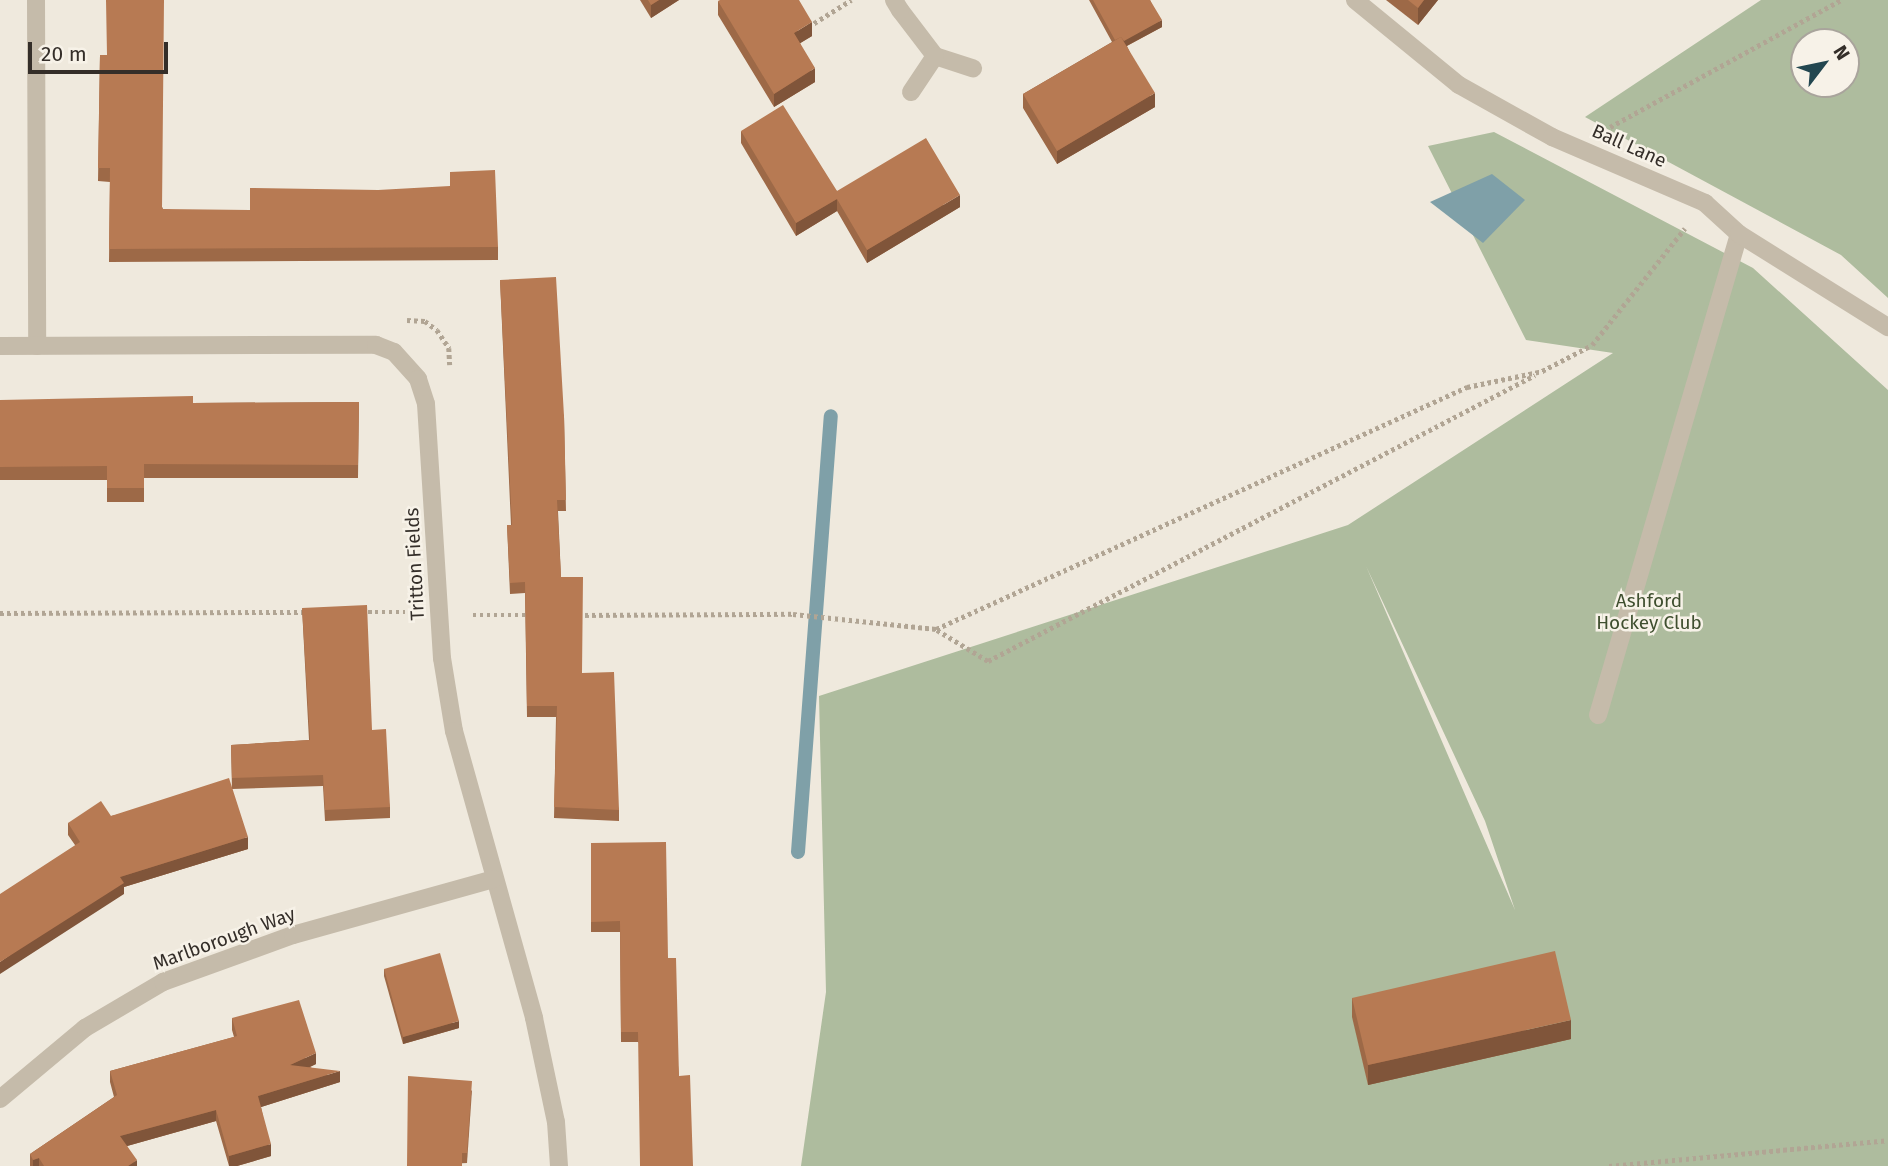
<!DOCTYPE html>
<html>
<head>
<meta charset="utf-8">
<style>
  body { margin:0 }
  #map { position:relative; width:1888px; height:1166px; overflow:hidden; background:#efe9dd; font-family:"Fira Sans",sans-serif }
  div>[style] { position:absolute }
  .green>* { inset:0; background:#aebc9e }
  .water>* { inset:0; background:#7fa0a8 }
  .stream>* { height:14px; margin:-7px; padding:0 7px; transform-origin:7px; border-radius:7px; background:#7fa0a8 }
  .path>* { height:4.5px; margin-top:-2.25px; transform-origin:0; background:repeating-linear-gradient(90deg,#b1a594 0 3.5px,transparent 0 7px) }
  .lane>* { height:18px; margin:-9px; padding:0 9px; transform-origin:9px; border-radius:9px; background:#c5bbaa }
  .street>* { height:18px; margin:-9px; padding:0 9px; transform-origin:9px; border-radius:9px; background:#c5bbaa }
  .wall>* { inset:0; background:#9d6947 }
  .shaded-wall>* { inset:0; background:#80553a }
  .building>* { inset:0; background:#b77a53 }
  span { translate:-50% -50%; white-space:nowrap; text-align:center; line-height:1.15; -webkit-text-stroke:5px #f7f2e8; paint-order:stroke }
  .street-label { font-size:19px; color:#342e29 }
  .park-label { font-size:19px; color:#3f4f2f }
  .north { position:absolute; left:1790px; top:28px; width:70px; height:70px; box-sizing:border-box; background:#f7f2e8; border:2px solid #a9a49c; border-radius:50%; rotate:58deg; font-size:19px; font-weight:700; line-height:28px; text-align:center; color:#342e29 }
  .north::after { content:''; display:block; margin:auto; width:24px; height:32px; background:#234750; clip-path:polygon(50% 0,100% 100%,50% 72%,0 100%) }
  .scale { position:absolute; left:28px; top:42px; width:140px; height:32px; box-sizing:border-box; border:4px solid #342e29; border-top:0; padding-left:9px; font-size:21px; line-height:24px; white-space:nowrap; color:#342e29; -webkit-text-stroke:5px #f7f2e8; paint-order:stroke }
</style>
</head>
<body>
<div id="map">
  <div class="green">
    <div style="clip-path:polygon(evenodd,1761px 0,1888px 0,1888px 298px,1841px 255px,1585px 117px,1761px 0,1804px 42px,1846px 42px,1846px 84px,1804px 84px,1804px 42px)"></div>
    <div style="clip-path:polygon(evenodd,1494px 132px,1753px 268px,1888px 390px,1888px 1166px,801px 1166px,826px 992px,819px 696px,1348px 525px,1613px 353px,1526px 340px,1428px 146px,1494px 132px,1366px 566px,1485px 821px,1515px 910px,1366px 566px)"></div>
  </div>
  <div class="water">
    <div style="clip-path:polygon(1492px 174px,1525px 200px,1483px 243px,1430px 202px)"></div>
  </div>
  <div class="stream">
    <div style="left:798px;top:852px;width:437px;rotate:-85.7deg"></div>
  </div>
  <div class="path">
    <div style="left:808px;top:27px;width:51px;rotate:-32.1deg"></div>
    <div style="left:1610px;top:127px;width:264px;rotate:-28.8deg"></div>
    <div style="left:407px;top:320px;width:18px;rotate:3deg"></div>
    <div style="left:425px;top:321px;width:15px;rotate:37deg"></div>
    <div style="left:437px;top:330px;width:22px;rotate:56deg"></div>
    <div style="left:449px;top:348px;width:17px;rotate:87deg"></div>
    <div style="left:1542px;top:371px;width:56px;rotate:-27.5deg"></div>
    <div style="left:1592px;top:345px;width:149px;rotate:-51.5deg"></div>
    <div style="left:361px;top:612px;width:44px"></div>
    <div style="left:0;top:613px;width:307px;rotate:-0.2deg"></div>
    <div style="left:473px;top:615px;width:58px"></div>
    <div style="left:578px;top:615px;width:215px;rotate:-0.3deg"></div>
    <div style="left:793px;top:614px;width:144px;rotate:6deg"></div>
    <div style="left:936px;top:629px;width:584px;rotate:-24.5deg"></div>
    <div style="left:1467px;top:387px;width:78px;rotate:-11.9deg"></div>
    <div style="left:937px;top:630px;width:60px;rotate:31.3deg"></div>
    <div style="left:988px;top:661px;width:617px;rotate:-27.6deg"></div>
    <div style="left:1609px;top:1166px;width:280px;rotate:-5.3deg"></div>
  </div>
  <div class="lane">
    <div style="left:900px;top:10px;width:58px;rotate:52.7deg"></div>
    <div style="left:935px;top:56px;width:40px;rotate:18deg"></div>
    <div style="left:911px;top:92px;width:43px;rotate:-56.3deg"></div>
    <div style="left:1598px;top:715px;width:501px;rotate:-73.66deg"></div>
  </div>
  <div class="street">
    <div style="left:36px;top:0;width:346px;rotate:89.8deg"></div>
    <div style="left:894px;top:0;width:12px;rotate:59deg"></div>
    <div style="left:1355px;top:0;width:134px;rotate:39.3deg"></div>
    <div style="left:1459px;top:85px;width:107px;rotate:29.2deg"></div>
    <div style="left:1552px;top:137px;width:167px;rotate:23.3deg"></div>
    <div style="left:1705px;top:203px;width:46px;rotate:42.4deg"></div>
    <div style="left:1739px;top:234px;width:176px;rotate:32deg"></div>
    <div style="left:0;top:346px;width:376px;rotate:-0.2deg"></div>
    <div style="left:376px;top:345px;width:19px;rotate:21deg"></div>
    <div style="left:394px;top:352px;width:36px;rotate:48deg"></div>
    <div style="left:418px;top:379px;width:26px;rotate:72deg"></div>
    <div style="left:426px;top:404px;width:255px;rotate:86.4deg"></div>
    <div style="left:442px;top:658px;width:74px;rotate:80.7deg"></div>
    <div style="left:454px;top:731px;width:298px;rotate:74.4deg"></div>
    <div style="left:534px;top:1018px;width:106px;rotate:78.1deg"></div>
    <div style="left:556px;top:1122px;width:44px;rotate:86.1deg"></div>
    <div style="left:0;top:1099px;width:111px;rotate:-39.9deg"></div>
    <div style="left:85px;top:1028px;width:91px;rotate:-30.5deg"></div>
    <div style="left:163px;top:982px;width:138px;rotate:-19.9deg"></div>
    <div style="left:293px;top:935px;width:208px;rotate:-15.6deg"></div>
  </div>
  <div class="wall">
    <div style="clip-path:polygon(640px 0,679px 0,651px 18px)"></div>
    <div style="clip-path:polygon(1089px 0,1150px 0,1162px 27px,1127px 46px,1155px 107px,1057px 164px,1023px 108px,1023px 94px,1112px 42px)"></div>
    <div style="clip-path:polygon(1386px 0,1438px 0,1418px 25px)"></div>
    <div style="clip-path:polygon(718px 1px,812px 36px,800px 43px,815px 82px,774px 107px,718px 15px)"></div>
    <div style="clip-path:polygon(100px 55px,163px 209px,498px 247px,498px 260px,109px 262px,110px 182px,98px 181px)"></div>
    <div style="clip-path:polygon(741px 131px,837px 191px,960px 207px,867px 263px,837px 211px,796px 236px,741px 143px)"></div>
    <div style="clip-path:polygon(500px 280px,564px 416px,566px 511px,558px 511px,561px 577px,582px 673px,619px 810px,619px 821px,554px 818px,556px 717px,527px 717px,525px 593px,510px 594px,507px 525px,511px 525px)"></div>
    <div style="clip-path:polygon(0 400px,193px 403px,359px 402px,358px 478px,144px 478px,144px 502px,107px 502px,107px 480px,0 480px)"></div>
    <div style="clip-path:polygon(302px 608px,372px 730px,390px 807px,390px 818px,325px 821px,323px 786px,232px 789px,248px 849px,124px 887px,124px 894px,75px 845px,68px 835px,68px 823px,111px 816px,232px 789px,231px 745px,309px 740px)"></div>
    <div style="clip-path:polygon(591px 843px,668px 958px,679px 1076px,638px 1042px,621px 1042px,620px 932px,591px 932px)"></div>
    <div style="clip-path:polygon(384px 969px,459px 1028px,403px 1044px,384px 976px)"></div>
    <div style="clip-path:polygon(1352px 998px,1571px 1039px,1368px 1085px,1352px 1017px)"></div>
    <div style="clip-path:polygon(232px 1018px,316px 1064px,310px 1067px,340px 1082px,261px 1107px,271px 1156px,237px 1166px,229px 1166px,216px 1121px,127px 1146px,137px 1166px,30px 1166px,30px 1154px,114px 1097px,110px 1082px,110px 1071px,234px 1037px,232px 1030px)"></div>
    <div style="clip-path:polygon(472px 1090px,467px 1163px,407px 1166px)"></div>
  </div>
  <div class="shaded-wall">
    <div style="clip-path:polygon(659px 0,679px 0,651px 18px,651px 5px)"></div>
    <div style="clip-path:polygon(1424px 0,1438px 0,1418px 25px,1418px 8px)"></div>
    <div style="clip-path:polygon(1162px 20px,1162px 27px,1117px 51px,1117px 44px)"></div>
    <div style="clip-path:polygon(812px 22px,812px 36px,794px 47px,794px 33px)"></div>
    <div style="clip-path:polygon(815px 68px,815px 82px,774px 107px,774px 94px)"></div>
    <div style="clip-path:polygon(1155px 93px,1155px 107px,1057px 164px,1057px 151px)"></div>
    <div style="clip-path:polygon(960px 195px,960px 207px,867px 263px,867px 250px)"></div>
    <div style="clip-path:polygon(837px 199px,837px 211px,796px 236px,796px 223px)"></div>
    <div style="clip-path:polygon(248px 837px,248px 849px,124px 887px,124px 894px,0 974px,0 962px,120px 877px)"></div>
    <div style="clip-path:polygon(1571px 1020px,1571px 1039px,1368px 1085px,1368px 1065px)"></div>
    <div style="clip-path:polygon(459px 1021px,459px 1028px,403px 1044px,403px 1037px)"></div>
    <div style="clip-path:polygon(316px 1053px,316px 1064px,290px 1076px,290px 1065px)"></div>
    <div style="clip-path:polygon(340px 1071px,340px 1082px,258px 1108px,258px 1096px)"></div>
    <div style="clip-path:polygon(216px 1110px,216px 1121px,120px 1148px,120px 1136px)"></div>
    <div style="clip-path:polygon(271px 1144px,271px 1156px,237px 1166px,229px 1166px,229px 1156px)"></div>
    <div style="clip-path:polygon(39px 1158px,39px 1166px,33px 1166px,33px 1160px)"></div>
    <div style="clip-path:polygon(137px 1160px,137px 1166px,128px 1166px)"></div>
  </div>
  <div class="building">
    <div style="clip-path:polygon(106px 0,164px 0,162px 209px,250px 210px,250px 188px,378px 190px,450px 186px,450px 172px,495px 170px,498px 247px,109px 249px,110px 168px,98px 168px,100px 55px,107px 55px)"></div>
    <div style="clip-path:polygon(648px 0,659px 0,651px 5px)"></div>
    <div style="clip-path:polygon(720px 0,799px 0,812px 22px,794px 33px,815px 68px,774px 94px,718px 1px)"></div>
    <div style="clip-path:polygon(1093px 0,1150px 0,1162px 20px,1124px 41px,1121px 37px,1115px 40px)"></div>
    <div style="clip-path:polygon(1408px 0,1424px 0,1418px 8px)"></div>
    <div style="clip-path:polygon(1121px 37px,1155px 93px,1057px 151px,1023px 94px)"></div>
    <div style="clip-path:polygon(783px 105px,837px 191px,926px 138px,960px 195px,867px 250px,837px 199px,796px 223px,741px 131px)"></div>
    <div style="clip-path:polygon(556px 277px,564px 416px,566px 500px,557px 500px,561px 577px,583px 577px,582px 673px,614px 672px,619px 810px,554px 807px,557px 706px,527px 706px,525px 582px,510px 583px,507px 525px,512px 525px,500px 280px)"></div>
    <div style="clip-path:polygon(193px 396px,193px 403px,359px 402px,358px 465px,144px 464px,144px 488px,107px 488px,107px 466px,0 467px,0 400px)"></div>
    <div style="clip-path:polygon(367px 605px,372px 730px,386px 729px,390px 807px,325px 810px,323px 775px,232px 778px,231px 745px,310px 740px,302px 608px)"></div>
    <div style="clip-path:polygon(229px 778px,248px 837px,120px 877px,124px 883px,0 962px,0 894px,80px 842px,68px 823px,101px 801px,111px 816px)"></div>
    <div style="clip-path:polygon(666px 842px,668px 958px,676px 958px,679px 1076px,690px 1075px,693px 1166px,640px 1166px,638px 1032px,621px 1032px,620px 921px,591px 922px,591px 843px)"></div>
    <div style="clip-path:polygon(1555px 951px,1571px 1020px,1368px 1065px,1352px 998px)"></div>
    <div style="clip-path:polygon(440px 953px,459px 1021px,403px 1037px,384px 969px)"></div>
    <div style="clip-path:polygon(299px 1000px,316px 1053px,290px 1065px,340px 1071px,258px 1096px,271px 1144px,229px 1156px,216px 1110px,120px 1136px,137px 1160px,128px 1166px,44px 1166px,39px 1158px,33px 1160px,30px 1154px,117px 1095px,110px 1071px,237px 1036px,232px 1018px)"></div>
    <div style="clip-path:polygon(408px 1076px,472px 1081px,467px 1153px,462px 1153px,462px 1166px,407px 1166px)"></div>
  </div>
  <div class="street-label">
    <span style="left:1629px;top:146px;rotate:24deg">Ball Lane</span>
    <span style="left:415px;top:564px;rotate:-93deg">Tritton Fields</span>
    <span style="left:224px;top:939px;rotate:-20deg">Marlborough Way</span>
  </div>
  <div class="park-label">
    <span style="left:1649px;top:612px">Ashford<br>Hockey Club</span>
  </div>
  <div class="north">N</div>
  <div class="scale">20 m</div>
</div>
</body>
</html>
